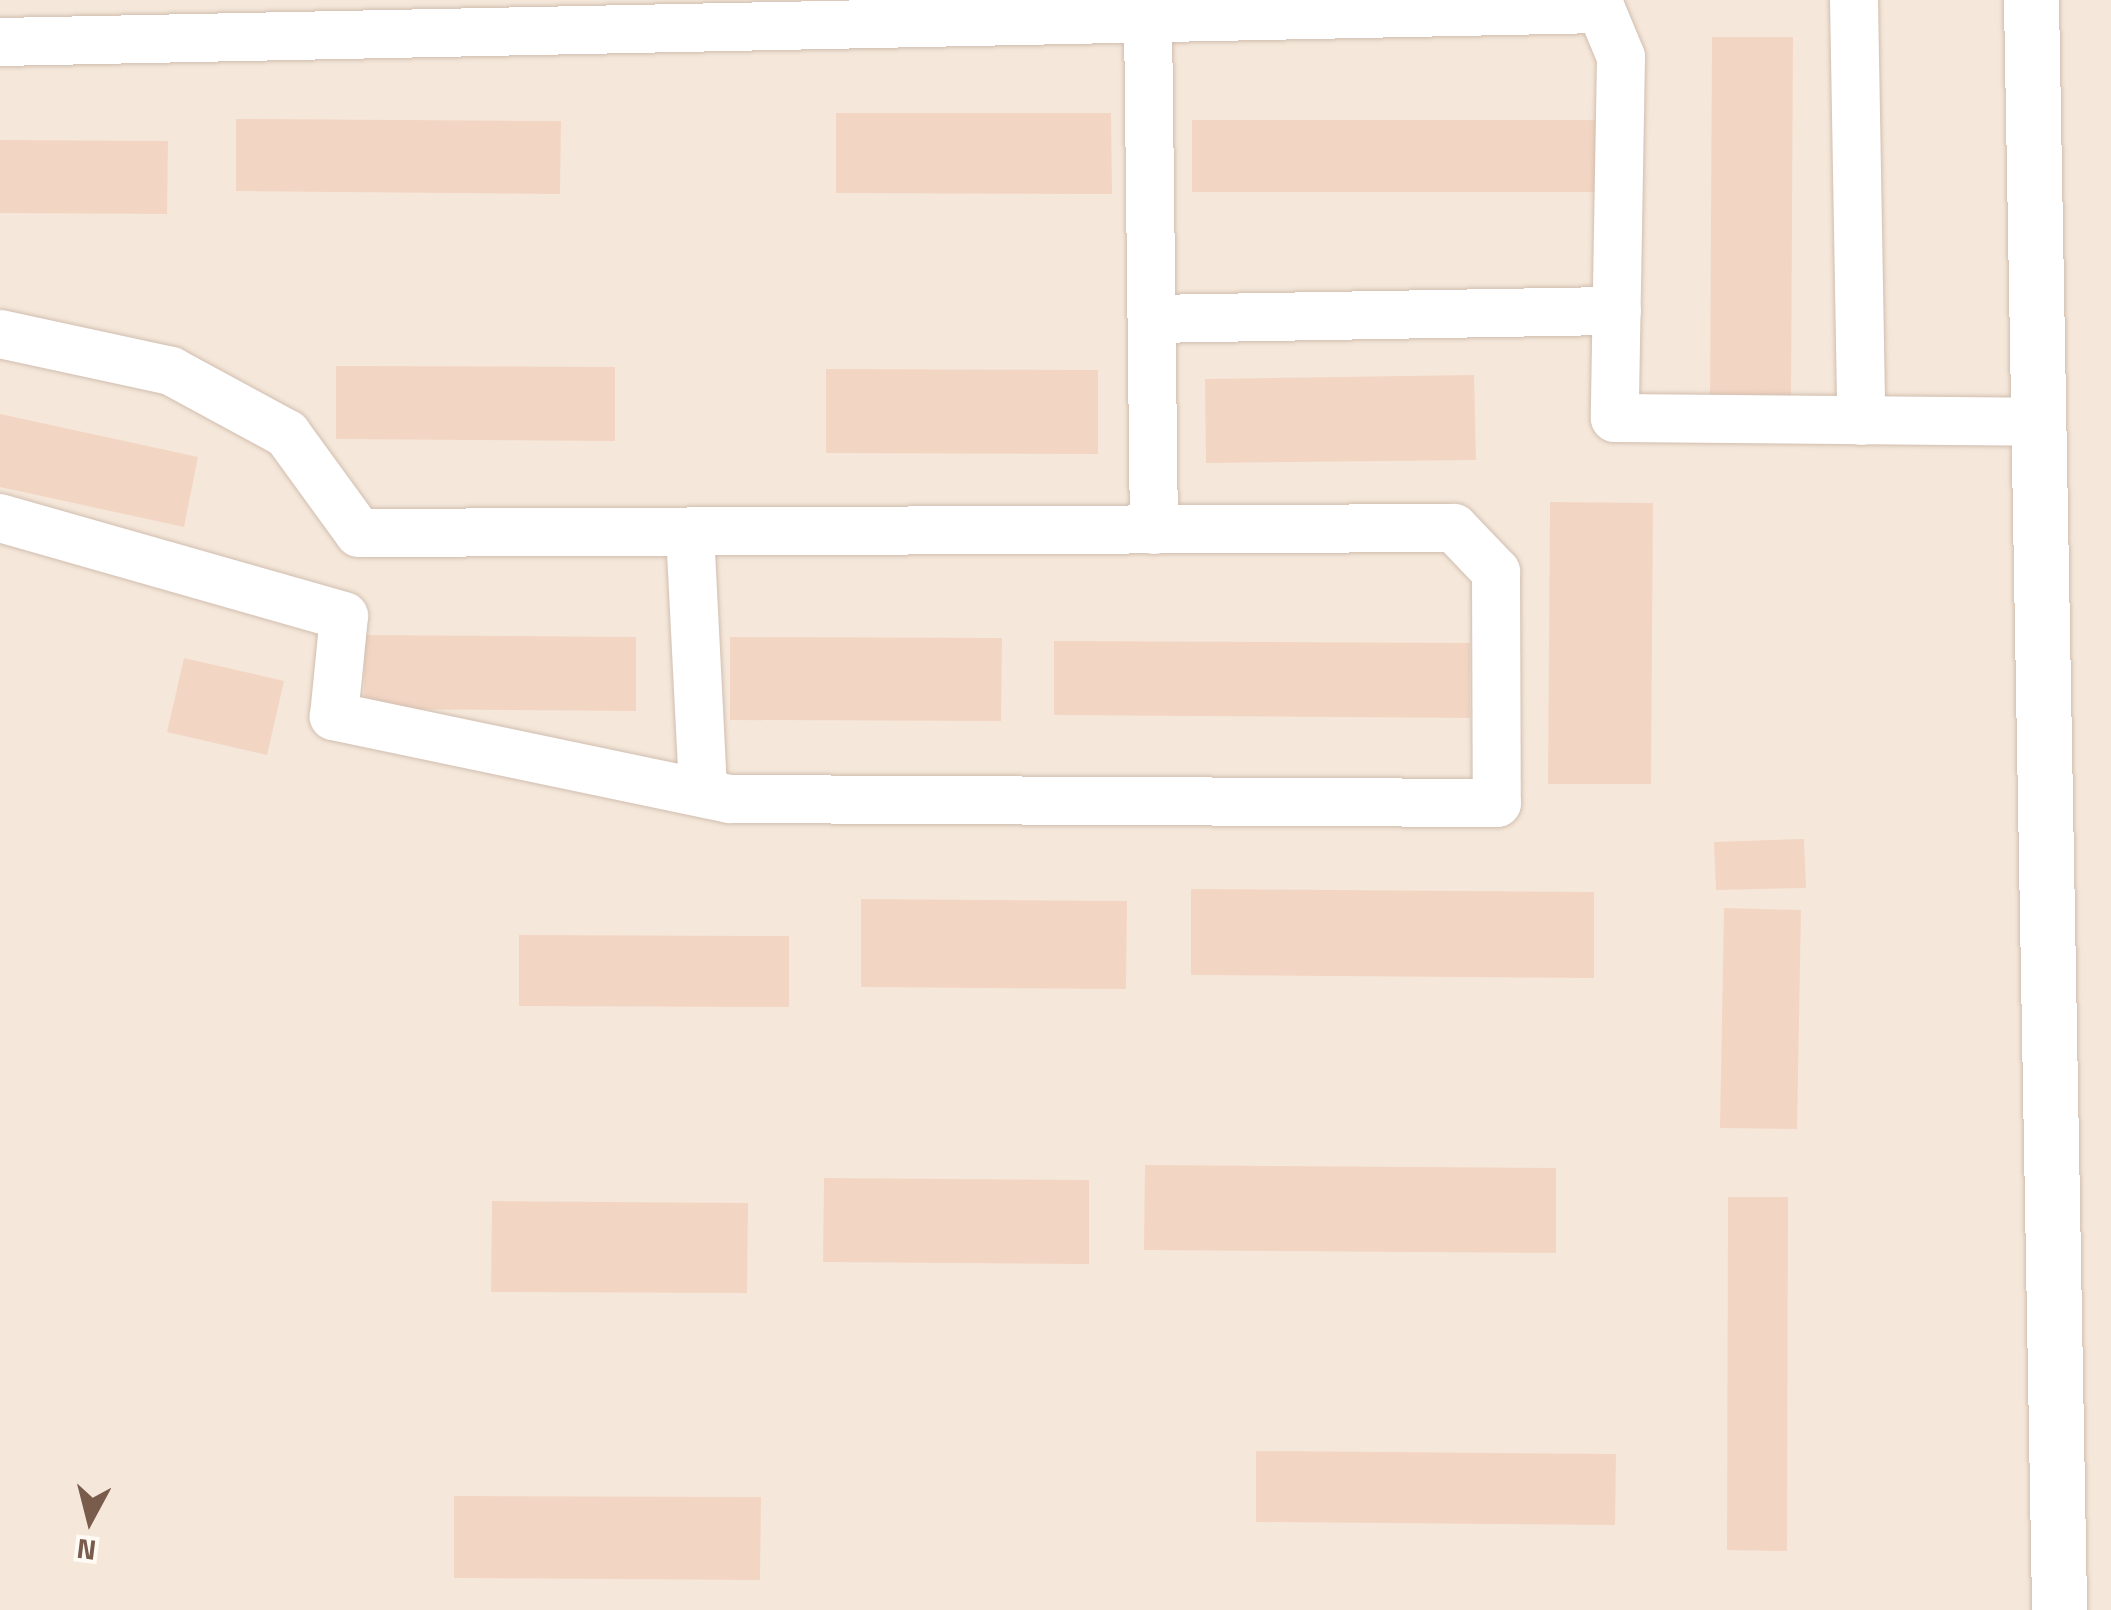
<!DOCTYPE html>
<html>
<head>
<meta charset="utf-8">
<style>
  body { margin:0 }
  #map { position:relative; width:2111px; height:1610px; overflow:hidden; background:#fdf6ec; font-family:"Titillium Web",sans-serif }
  div>[style] { position:absolute }
  .residential>* { inset:0; background:#f5e8da }
  .building>* { inset:0; background:#f3d5c3 }
  .roads { filter:drop-shadow(0 0 2px #d1beb0) drop-shadow(0 0 2px #d1beb0) }
  .minor>* { height:48px; margin:-24px; padding:0 24px; transform-origin:24px; border-radius:24px; background:#fff }
  .tertiary>* { height:55px; margin:-27.5px; padding:0 27.5px; transform-origin:27.5px; border-radius:27.5px; background:#fff }
  span { translate:-50% -50%; white-space:nowrap; text-align:center; line-height:1.15; -webkit-text-stroke:8px #fffaf3; paint-order:stroke }
  .north { position:absolute; left:40px; top:1470px; width:100px; height:100px; -webkit-text-stroke:8px #fffaf3; paint-order:stroke; rotate:187deg; font-size:28px; font-weight:700; line-height:40px; text-align:center; color:#7a5c4d }
  .north::after { content:''; display:block; margin:auto; width:35px; height:45px; background:#7a5c4d; clip-path:polygon(50% 0,100% 100%,50% 72%,0 100%) }
</style>
</head>
<body>
<div id="map">
  <div class="residential">
    <div style="clip-path:polygon(0 0,2111px 0,2111px 1610px,0 1610px)"></div>
  </div>
  <div class="building">
    <div style="clip-path:polygon(1712px 37px,1793px 37px,1791px 406px,1710px 405px)"></div>
    <div style="clip-path:polygon(836px 113px,1111px 113px,1112px 194px,836px 193px)"></div>
    <div style="clip-path:polygon(236px 119px,561px 121px,560px 194px,236px 191px)"></div>
    <div style="clip-path:polygon(1192px 120px,1600px 120px,1600px 192px,1192px 192px)"></div>
    <div style="clip-path:polygon(0 140px,168px 141px,167px 214px,0 213px)"></div>
    <div style="clip-path:polygon(336px 366px,615px 367px,615px 441px,336px 439px)"></div>
    <div style="clip-path:polygon(826px 369px,1098px 370px,1098px 454px,826px 453px)"></div>
    <div style="clip-path:polygon(1474px 375px,1476px 460px,1206px 463px,1205px 379px)"></div>
    <div style="clip-path:polygon(0 414px,198px 457px,184px 527px,0 487px)"></div>
    <div style="clip-path:polygon(1550px 502px,1653px 503px,1651px 784px,1548px 784px)"></div>
    <div style="clip-path:polygon(365px 635px,636px 637px,636px 711px,364px 709px)"></div>
    <div style="clip-path:polygon(730px 637px,1002px 638px,1001px 721px,730px 720px)"></div>
    <div style="clip-path:polygon(1054px 641px,1470px 643px,1470px 718px,1054px 715px)"></div>
    <div style="clip-path:polygon(184px 658px,284px 681px,267px 755px,167px 732px)"></div>
    <div style="clip-path:polygon(1804px 839px,1806px 888px,1716px 890px,1714px 842px)"></div>
    <div style="clip-path:polygon(1191px 889px,1594px 892px,1594px 978px,1191px 975px)"></div>
    <div style="clip-path:polygon(861px 899px,1127px 901px,1126px 989px,861px 987px)"></div>
    <div style="clip-path:polygon(1724px 908px,1801px 910px,1797px 1129px,1720px 1128px)"></div>
    <div style="clip-path:polygon(519px 935px,789px 936px,789px 1007px,519px 1006px)"></div>
    <div style="clip-path:polygon(1145px 1165px,1556px 1168px,1556px 1253px,1144px 1250px)"></div>
    <div style="clip-path:polygon(824px 1178px,1089px 1180px,1089px 1264px,823px 1262px)"></div>
    <div style="clip-path:polygon(1728px 1197px,1788px 1197px,1787px 1551px,1727px 1550px)"></div>
    <div style="clip-path:polygon(492px 1201px,748px 1203px,747px 1293px,491px 1292px)"></div>
    <div style="clip-path:polygon(1256px 1451px,1616px 1454px,1615px 1525px,1256px 1522px)"></div>
    <div style="clip-path:polygon(454px 1496px,761px 1497px,760px 1580px,454px 1578px)"></div>
  </div>
  <div class="roads">
    <div class="minor">
      <div style="left:1854px;top:0;width:421px;rotate:89deg"></div>
      <div style="left:1148px;top:18px;width:512px;rotate:89.33deg"></div>
      <div style="left:0;top:42px;width:1601px;rotate:-1.18deg"></div>
      <div style="left:1601px;top:9px;width:52px;rotate:67.4deg"></div>
      <div style="left:1621px;top:57px;width:361px;rotate:91deg"></div>
      <div style="left:1615px;top:418px;width:423px;rotate:0.5deg"></div>
      <div style="left:1152px;top:319px;width:465px;rotate:-1deg"></div>
      <div style="left:0;top:334px;width:175px;rotate:12.2deg"></div>
      <div style="left:171px;top:371px;width:132px;rotate:28.5deg"></div>
      <div style="left:287px;top:434px;width:122px;rotate:54deg"></div>
      <div style="left:359px;top:533px;width:1095px;rotate:-0.26deg"></div>
      <div style="left:1454px;top:528px;width:61px;rotate:46.3deg"></div>
      <div style="left:1496px;top:572px;width:231px;rotate:89.8deg"></div>
      <div style="left:1497px;top:803px;width:767px;rotate:-179.7deg"></div>
      <div style="left:730px;top:799px;width:405px;rotate:-168.2deg"></div>
      <div style="left:334px;top:716px;width:100px;rotate:-84.3deg"></div>
      <div style="left:344px;top:616px;width:358px;rotate:-164.1deg"></div>
      <div style="left:690px;top:532px;width:261px;rotate:87.1deg"></div>
    </div>
    <div class="tertiary">
      <div style="left:2031px;top:0;width:1610px;rotate:89deg"></div>
    </div>
  </div>
  <div class="north">N</div>
</div>
</body>
</html>
